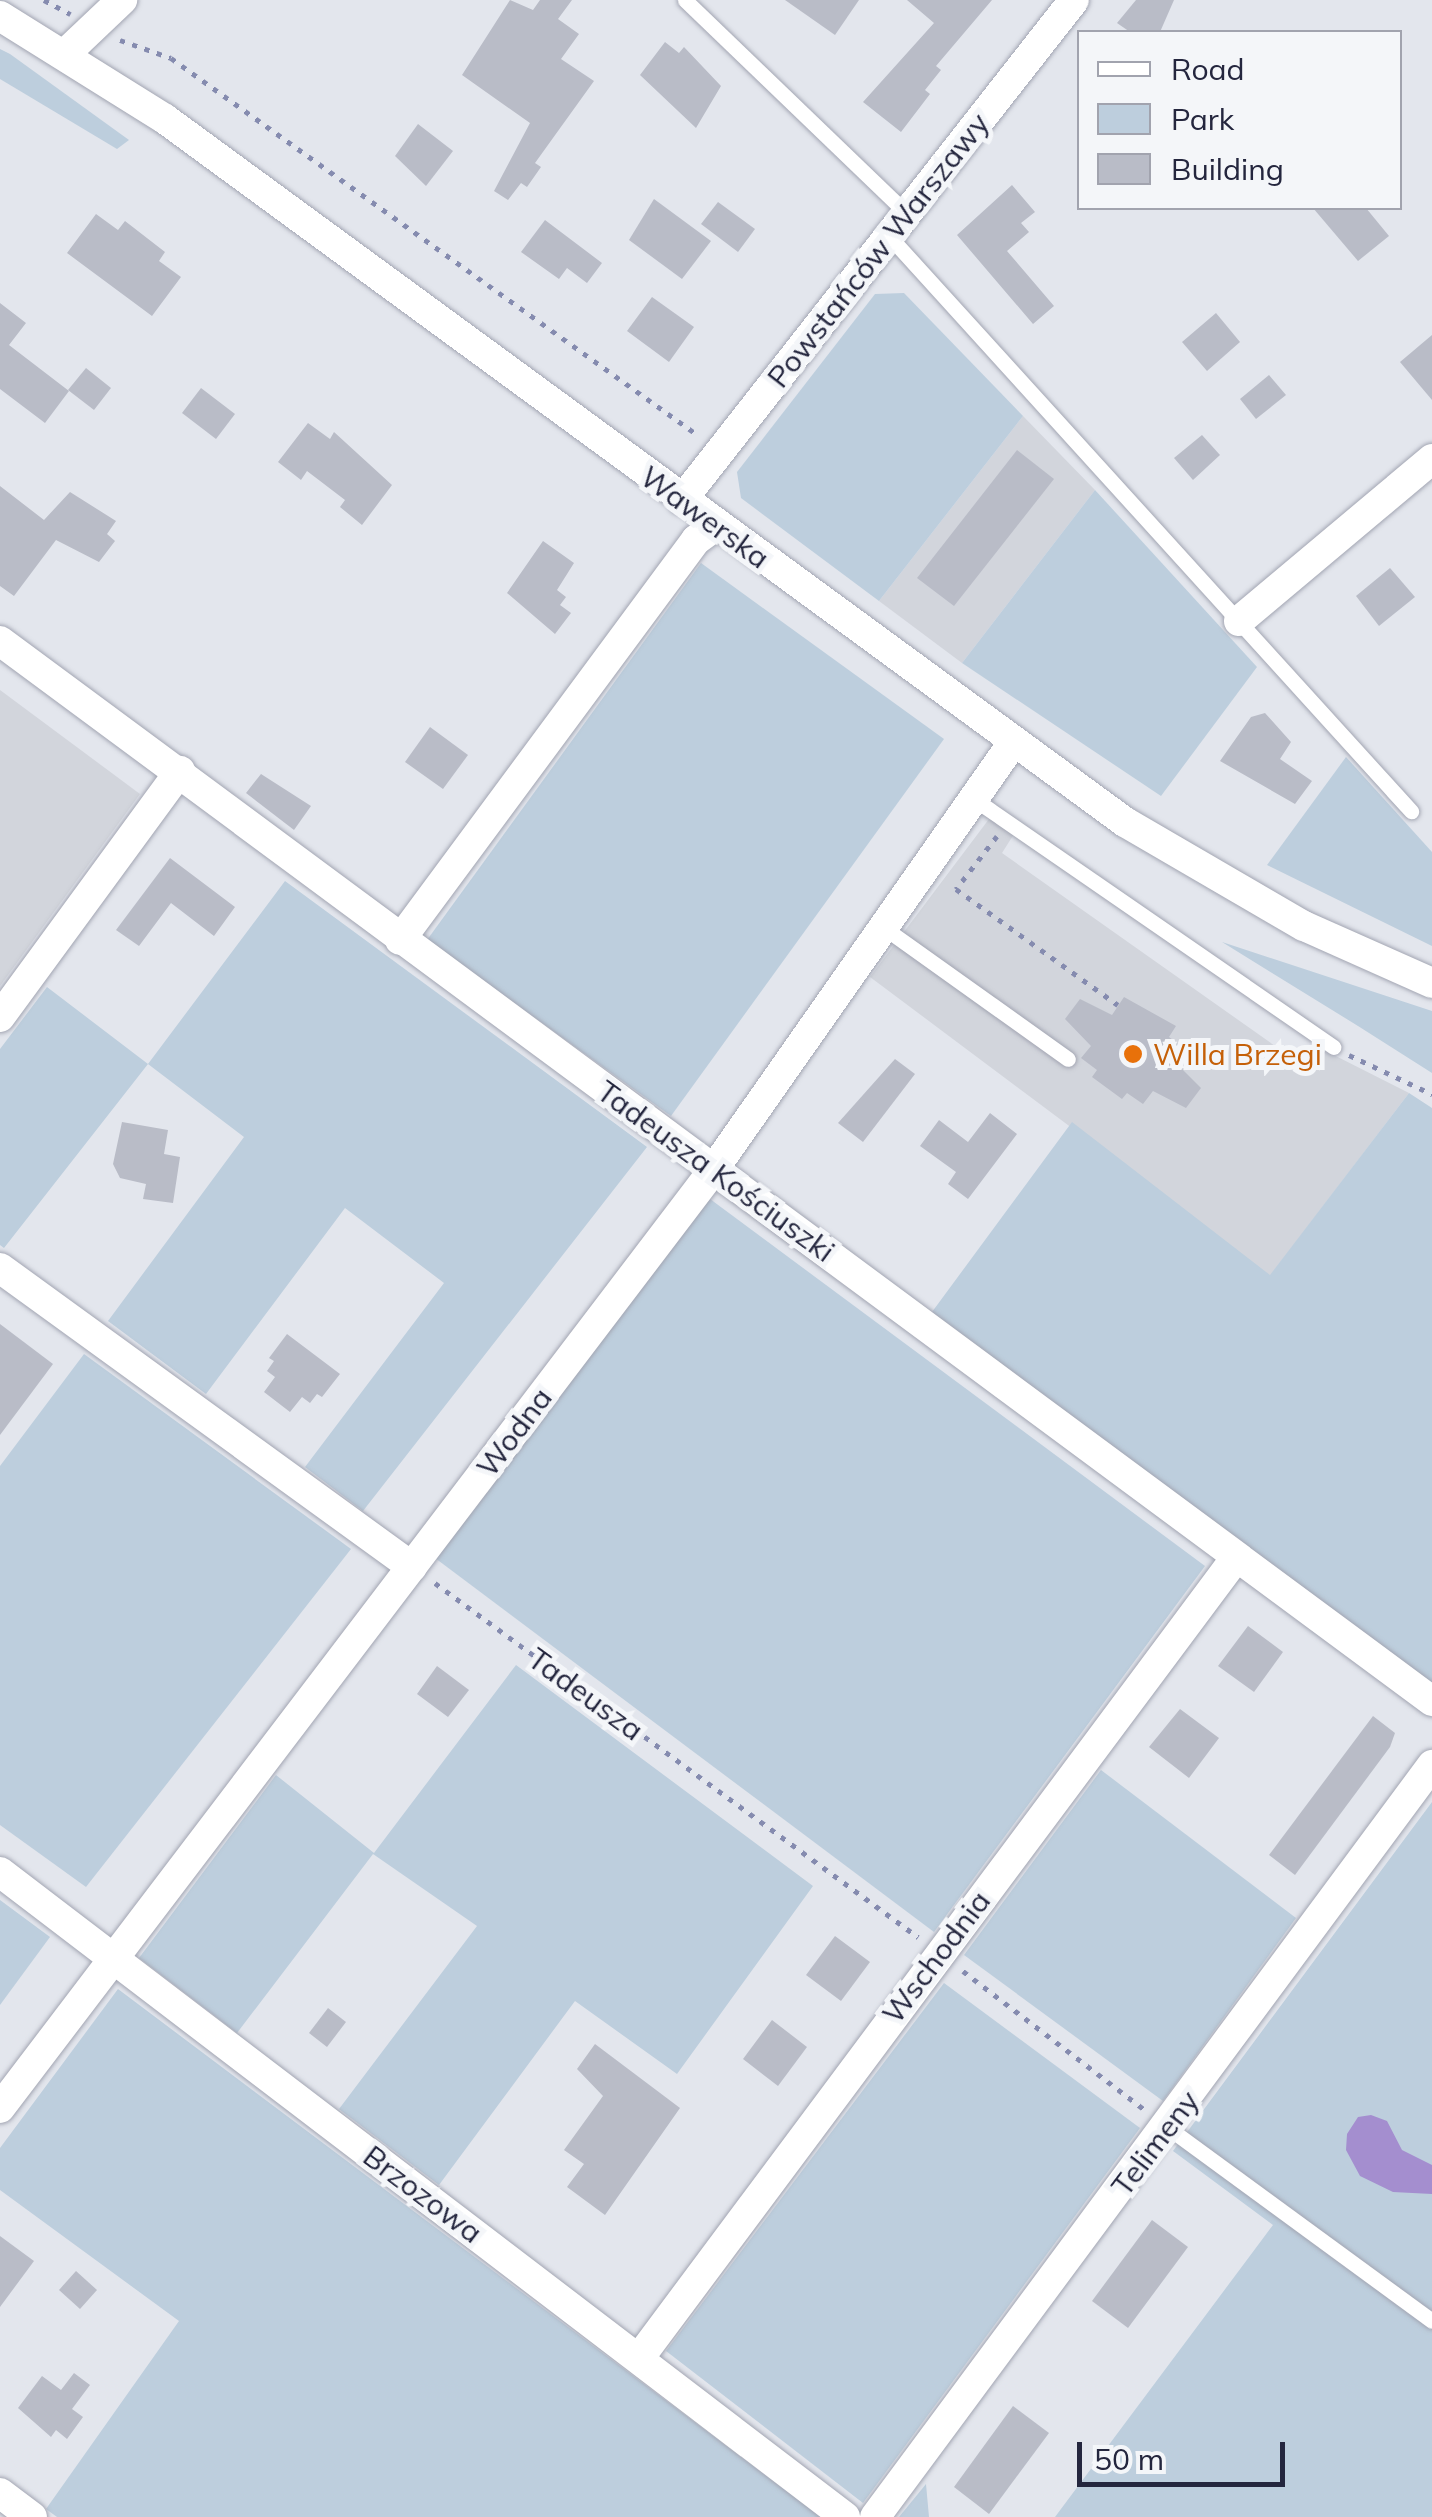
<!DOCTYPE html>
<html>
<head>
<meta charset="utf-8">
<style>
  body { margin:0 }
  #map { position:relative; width:1432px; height:2517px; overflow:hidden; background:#e3e6ed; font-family:Mulish,sans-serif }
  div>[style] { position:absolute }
  .built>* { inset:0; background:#d2d5dc }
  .green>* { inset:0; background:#bdcedd }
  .water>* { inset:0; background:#a48ecf }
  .building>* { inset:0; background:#b9bcc7 }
  .path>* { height:5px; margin-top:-2.5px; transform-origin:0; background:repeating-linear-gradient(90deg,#858baf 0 5px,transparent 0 13px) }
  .roads { filter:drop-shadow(0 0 2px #a2a5b2) drop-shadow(0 0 2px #a2a5b2) }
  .lane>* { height:15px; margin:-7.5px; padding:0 7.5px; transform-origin:7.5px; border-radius:7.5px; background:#fff }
  .street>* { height:30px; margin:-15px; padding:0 15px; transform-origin:15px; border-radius:15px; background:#fff }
  .secondary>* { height:30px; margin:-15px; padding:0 15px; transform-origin:15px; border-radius:15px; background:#fff }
  .dots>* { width:28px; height:28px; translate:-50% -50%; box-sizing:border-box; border:5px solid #f4f6f9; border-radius:50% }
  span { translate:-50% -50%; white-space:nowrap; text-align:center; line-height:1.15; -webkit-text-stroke:10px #f4f6f9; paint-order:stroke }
  .street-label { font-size:30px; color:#24263e }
  .food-label { font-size:30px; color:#c56008 }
  .left { translate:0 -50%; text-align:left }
  .legend { position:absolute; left:1077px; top:30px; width:325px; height:180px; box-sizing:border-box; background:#f4f6f9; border:2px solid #a1a3ae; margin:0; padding:12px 18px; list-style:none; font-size:30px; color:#24263e }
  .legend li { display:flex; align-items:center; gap:20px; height:50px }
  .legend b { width:50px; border:2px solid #a1a3ae }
  .scale { position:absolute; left:1077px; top:2442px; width:208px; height:45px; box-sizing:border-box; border:5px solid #24263e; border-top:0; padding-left:12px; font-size:30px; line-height:35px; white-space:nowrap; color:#24263e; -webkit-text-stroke:8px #f4f6f9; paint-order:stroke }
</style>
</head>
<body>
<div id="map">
  <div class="built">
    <div style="clip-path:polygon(1023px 416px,1095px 490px,962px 663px,879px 601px)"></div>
    <div style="clip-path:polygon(0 690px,140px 794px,0 986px)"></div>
    <div style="clip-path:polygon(989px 819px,1014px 834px,1002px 853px,1302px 1065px,1316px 1046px,1409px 1093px,1270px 1276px,870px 977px)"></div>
  </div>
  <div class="green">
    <div style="clip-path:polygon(0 49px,10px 54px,129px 140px,117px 149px,0 79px)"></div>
    <div style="clip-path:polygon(904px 293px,1023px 416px,879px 601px,741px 498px,737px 472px,875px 294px)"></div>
    <div style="clip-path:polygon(1095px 490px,1257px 667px,1161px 796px,962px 663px)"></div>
    <div style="clip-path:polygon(701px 563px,944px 739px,671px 1116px,427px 940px)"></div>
    <div style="clip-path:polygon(1346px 757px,1432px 852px,1432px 946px,1267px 865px)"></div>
    <div style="clip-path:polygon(285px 881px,647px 1147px,363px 1511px,305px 1467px,444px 1283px,345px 1208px,206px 1394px,108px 1321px,244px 1137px,148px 1064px,4px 1248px,0 1245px,0 1049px,47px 987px,148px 1064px)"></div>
    <div style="clip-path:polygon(1222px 942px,1432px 1011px,1432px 1073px,1358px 1026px)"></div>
    <div style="clip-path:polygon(1409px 1093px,1432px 1108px,1432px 1684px,932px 1312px,1072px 1122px,1270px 1275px)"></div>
    <div style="clip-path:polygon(706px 1196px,1205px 1566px,934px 1932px,435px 1558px)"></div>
    <div style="clip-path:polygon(84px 1354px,351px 1549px,86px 1887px,0 1825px,0 1466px)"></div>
    <div style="clip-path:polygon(516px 1665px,813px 1886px,677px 2074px,575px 2001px,439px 2185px,339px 2109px,477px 1926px,373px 1854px,237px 2033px,139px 1958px,276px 1775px,374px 1853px)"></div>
    <div style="clip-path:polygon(1101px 1770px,1296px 1918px,1163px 2101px,964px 1955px)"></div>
    <div style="clip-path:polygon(1432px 1802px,1432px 2517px,1055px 2517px,1273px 2225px,1173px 2151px)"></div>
    <div style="clip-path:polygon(0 1900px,50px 1937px,0 2005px)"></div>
    <div style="clip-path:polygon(944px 1983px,1140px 2128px,863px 2503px,666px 2351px)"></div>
    <div style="clip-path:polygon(118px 1989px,821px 2517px,57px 2517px,46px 2509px,179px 2321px,0 2190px,0 2148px)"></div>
    <div style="clip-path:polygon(926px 2484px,929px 2517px,899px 2517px)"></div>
  </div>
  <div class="water">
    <div style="clip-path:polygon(1371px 2115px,1387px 2121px,1402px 2150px,1432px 2165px,1432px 2194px,1393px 2192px,1360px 2176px,1346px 2150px,1347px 2134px,1358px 2117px)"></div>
  </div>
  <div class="building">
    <div style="clip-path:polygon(510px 0,533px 10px,540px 0,572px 0,558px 19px,579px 34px,561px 59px,594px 81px,535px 163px,541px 167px,527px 187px,521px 183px,508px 200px,494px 191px,530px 123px,462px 75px)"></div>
    <div style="clip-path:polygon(785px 0,859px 0,835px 35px)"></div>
    <div style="clip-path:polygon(907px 0,992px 0,936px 66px,941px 70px,925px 90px,930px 94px,901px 132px,863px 102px,934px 23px)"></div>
    <div style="clip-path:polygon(1136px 0,1174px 0,1160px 32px,1130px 32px,1117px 23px)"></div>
    <div style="clip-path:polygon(665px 42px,679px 53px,684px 47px,721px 86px,696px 128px,640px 75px)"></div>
    <div style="clip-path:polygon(418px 124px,453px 151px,426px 186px,395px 156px)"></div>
    <div style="clip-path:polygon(1012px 185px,1035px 212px,1021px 223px,1029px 232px,1007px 251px,1054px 306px,1033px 324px,957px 235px)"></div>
    <div style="clip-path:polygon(654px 199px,711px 241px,682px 279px,629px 240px)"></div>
    <div style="clip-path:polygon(718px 202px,755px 229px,738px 252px,701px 224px)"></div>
    <div style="clip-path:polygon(1313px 208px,1366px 208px,1389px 236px,1358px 261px)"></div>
    <div style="clip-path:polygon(96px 214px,118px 230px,125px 221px,165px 252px,159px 261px,181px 277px,152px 316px,67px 253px)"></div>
    <div style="clip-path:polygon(545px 220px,602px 263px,587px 283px,567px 268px,559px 279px,521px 252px)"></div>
    <div style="clip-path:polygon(652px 297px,694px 327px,669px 362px,627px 331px)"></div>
    <div style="clip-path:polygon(0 303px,26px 323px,9px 345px,69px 391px,45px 423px,0 389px)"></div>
    <div style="clip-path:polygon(1216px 313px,1240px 342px,1207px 371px,1182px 342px)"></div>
    <div style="clip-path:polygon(1432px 335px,1432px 400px,1400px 362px)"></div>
    <div style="clip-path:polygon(86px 368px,111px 388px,94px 410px,68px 390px)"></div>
    <div style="clip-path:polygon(1269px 375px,1286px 395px,1256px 419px,1240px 399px)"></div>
    <div style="clip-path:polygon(201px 388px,235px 414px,216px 439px,182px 413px)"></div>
    <div style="clip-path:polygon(308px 423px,330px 439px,334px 432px,392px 485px,362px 525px,340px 507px,345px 500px,307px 471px,301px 480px,278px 462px)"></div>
    <div style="clip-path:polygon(1202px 435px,1220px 455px,1193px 480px,1174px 458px)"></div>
    <div style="clip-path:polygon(1017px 450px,1054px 479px,954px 606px,917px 578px)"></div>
    <div style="clip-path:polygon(0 486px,44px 520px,70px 492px,116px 521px,107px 534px,115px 541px,99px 562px,56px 540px,14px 596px,0 586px)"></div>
    <div style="clip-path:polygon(543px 541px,574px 563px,557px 590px,566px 597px,560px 605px,571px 613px,555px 634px,507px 593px)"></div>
    <div style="clip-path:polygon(1390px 568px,1415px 597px,1379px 626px,1356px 596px)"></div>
    <div style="clip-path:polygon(1265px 713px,1291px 742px,1280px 759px,1312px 781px,1295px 804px,1220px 761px,1251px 717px)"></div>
    <div style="clip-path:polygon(430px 727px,468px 755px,443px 789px,405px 762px)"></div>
    <div style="clip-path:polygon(261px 774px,311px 806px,294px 830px,246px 793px)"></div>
    <div style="clip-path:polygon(170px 858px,235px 907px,214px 936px,171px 903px,139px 946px,116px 930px)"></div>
    <div style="clip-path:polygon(1124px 997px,1176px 1026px,1169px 1037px,1185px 1049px,1175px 1062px,1201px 1088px,1186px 1108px,1153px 1091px,1143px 1104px,1127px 1093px,1122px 1099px,1092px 1077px,1097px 1070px,1081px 1058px,1091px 1046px,1065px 1019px,1080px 999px,1112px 1015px)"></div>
    <div style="clip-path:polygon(895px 1059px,915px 1074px,863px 1142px,838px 1123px)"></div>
    <div style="clip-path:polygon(990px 1113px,1017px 1134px,968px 1199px,948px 1184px,956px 1172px,920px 1146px,939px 1120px,968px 1142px)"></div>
    <div style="clip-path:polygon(122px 1122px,168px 1130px,164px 1154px,180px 1157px,173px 1203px,143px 1199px,146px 1184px,120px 1178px,113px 1164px)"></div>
    <div style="clip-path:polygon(0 1324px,53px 1364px,0 1435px)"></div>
    <div style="clip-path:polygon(287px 1334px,340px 1374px,322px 1397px,317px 1394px,310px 1403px,302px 1397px,290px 1412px,264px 1392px,275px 1377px,267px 1371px,274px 1361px,269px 1358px)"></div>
    <div style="clip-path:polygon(1248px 1626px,1283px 1652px,1254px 1692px,1218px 1666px)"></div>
    <div style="clip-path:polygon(437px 1666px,469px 1690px,448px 1717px,417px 1694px)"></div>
    <div style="clip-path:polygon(1180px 1709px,1219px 1738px,1189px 1778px,1149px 1747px)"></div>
    <div style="clip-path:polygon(1373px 1716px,1395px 1733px,1390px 1747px,1295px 1875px,1269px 1855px)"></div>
    <div style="clip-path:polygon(835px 1936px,870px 1962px,841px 2001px,806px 1975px)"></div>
    <div style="clip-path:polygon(328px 2008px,346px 2022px,327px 2047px,309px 2033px)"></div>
    <div style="clip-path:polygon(772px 2020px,807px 2047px,778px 2086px,743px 2059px)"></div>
    <div style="clip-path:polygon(595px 2044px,680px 2108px,605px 2215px,567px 2187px,584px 2164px,564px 2150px,603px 2096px,577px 2069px)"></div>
    <div style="clip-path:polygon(1152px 2220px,1188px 2247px,1128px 2328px,1092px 2301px)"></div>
    <div style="clip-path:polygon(0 2236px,34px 2261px,0 2307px)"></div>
    <div style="clip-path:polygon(76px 2271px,97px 2290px,80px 2309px,59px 2290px)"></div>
    <div style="clip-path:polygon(74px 2373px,90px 2385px,72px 2409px,83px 2417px,67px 2439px,56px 2430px,51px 2437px,18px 2408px,42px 2376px,61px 2390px)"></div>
    <div style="clip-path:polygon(1013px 2406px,1049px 2433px,989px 2514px,954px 2487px)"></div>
  </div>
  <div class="path">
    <div style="left:44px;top:0;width:30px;rotate:28deg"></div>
    <div style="left:120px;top:40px;width:54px;rotate:19.4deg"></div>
    <div style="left:171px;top:58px;width:649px;rotate:35.6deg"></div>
    <div style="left:997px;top:836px;width:67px;rotate:127.7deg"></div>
    <div style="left:956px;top:889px;width:199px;rotate:35.6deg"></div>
    <div style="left:1349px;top:1055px;width:92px;rotate:25.2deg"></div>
    <div style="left:435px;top:1583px;width:599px;rotate:36.24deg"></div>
    <div style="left:963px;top:1971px;width:229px;rotate:37.4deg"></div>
  </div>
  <div class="roads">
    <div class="lane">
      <div style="left:685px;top:0;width:306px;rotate:43.9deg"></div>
      <div style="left:889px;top:236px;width:777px;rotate:47.77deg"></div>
      <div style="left:977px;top:801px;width:433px;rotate:34.6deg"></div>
      <div style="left:883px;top:927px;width:227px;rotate:35.5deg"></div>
      <div style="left:1167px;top:2127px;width:328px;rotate:36.2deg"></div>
    </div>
    <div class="street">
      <div style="left:65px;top:54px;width:79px;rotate:-43.5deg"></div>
      <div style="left:682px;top:500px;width:635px;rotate:-51.9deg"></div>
      <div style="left:1239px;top:621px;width:252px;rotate:-40deg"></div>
      <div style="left:0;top:641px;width:1782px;rotate:36.51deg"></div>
      <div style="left:400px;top:940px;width:498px;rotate:-53.5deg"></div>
      <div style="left:696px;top:540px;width:22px;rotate:-36deg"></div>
      <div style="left:0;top:1017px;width:305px;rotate:-53.8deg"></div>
      <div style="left:0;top:1268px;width:509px;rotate:35.97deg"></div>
      <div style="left:0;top:1872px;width:1063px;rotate:37.35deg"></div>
      <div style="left:0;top:2108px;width:1180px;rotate:-52.75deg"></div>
      <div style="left:714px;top:1169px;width:519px;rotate:-54.96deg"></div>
      <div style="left:640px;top:2357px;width:995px;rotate:-53.29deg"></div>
      <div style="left:0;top:2493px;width:40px;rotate:37deg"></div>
      <div style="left:875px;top:2517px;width:936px;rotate:-53.47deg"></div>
    </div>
    <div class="secondary">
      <div style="left:0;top:16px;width:195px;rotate:32deg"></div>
      <div style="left:165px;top:119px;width:1190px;rotate:36.22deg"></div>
      <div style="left:1125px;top:822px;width:207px;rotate:30.2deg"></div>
      <div style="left:1304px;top:926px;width:140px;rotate:24deg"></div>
    </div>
  </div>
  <div class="dots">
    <div style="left:1133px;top:1054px;background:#e8710a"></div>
  </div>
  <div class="street-label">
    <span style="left:878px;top:250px;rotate:-52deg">Powstańców Warszawy</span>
    <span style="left:705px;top:517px;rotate:36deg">Wawerska</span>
    <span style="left:716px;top:1171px;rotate:36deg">Tadeusza Kościuszki</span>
    <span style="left:514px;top:1432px;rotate:-53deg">Wodna</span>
    <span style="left:586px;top:1694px;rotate:36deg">Tadeusza</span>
    <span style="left:936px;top:1957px;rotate:-53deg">Wschodnia</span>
    <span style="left:1155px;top:2143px;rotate:-53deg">Telimeny</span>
    <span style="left:423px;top:2194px;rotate:37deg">Brzozowa</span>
  </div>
  <div class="food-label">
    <span class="left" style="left:1153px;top:1054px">Willa Brzegi</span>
  </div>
  <ul class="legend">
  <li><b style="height:12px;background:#fff"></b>Road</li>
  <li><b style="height:28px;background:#bdcedd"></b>Park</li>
  <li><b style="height:28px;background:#b9bcc7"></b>Building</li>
  </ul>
  <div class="scale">50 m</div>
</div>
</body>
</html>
